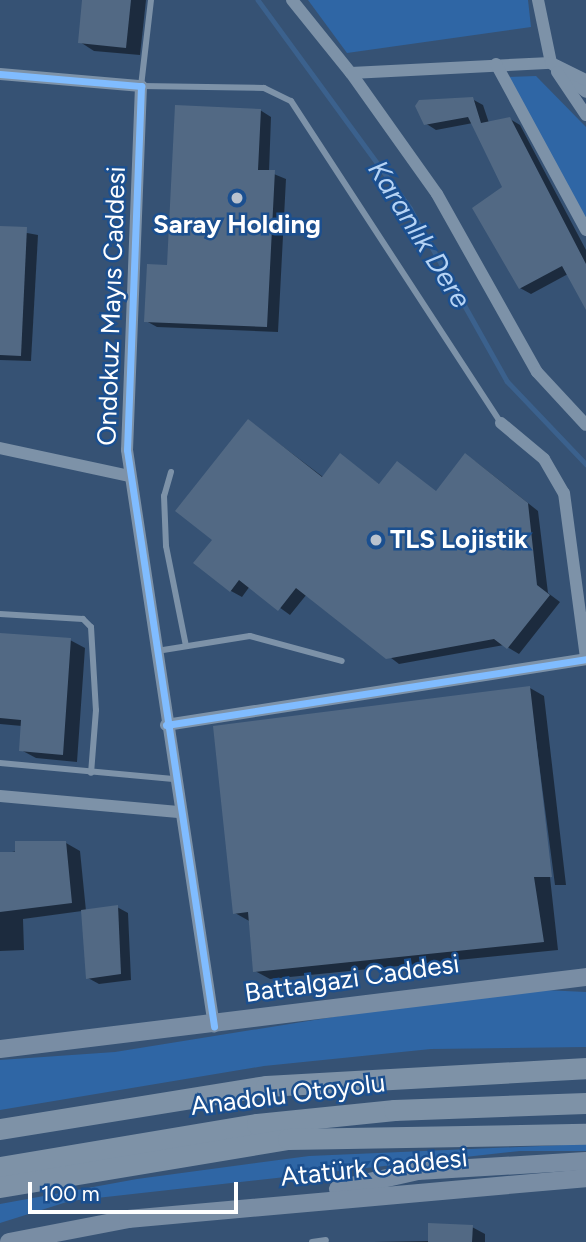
<!DOCTYPE html>
<html>
<head>
<meta charset="utf-8">
<style>
  body { margin:0 }
  #map { position:relative; width:586px; height:1242px; overflow:hidden; background:#365274; font-family:Figtree,sans-serif }
  div>[style] { position:absolute }
  .green>* { inset:0; background:#2f66a5 }
  .shadow>* { inset:0; background:#0007 }
  .stream>* { height:4.5px; margin:-2.25px; padding:0 2.25px; transform-origin:2.25px; border-radius:2.25px; background:#3b618d }
  .building>* { inset:0; background:#526984 }
  .service>* { height:6px; margin:-3px; padding:0 3px; transform-origin:3px; border-radius:3px; background:#7d92a8 }
  .minor>* { height:12px; margin:-6px; padding:0 6px; transform-origin:6px; border-radius:6px; background:#7d92a8 }
  .secondary>* { height:18px; margin:-9px; padding:0 9px; transform-origin:9px; border-radius:9px; background:#798da4 }
  .motorway>* { height:21px; margin:-10.5px; padding:0 10.5px; transform-origin:10.5px; border-radius:10.5px; background:#7e92a7 }
  .cycleway>* { height:7px; margin:-3.5px; padding:0 3.5px; transform-origin:3.5px; border-radius:3.5px; background:#80bcff }
  .dots>* { width:19px; height:19px; translate:-50% -50%; box-sizing:border-box; border:4px solid #1b4f8f; border-radius:50% }
  span { translate:-50% -50%; white-space:nowrap; text-align:center; line-height:1.15; -webkit-text-stroke:5px #1b4f8f; paint-order:stroke }
  .poi-label { font-size:26px; color:#fff; font-weight:700 }
  .left { translate:0 -50%; text-align:left }
  .street-label { font-size:26px; color:#fff }
  .water-label { font-size:28px; color:#b5d3f5; font-style:italic }
  .scale { position:absolute; left:28px; top:1182px; width:210px; height:32px; box-sizing:border-box; border:4px solid #fff; border-top:0; padding-left:9px; font-size:21px; line-height:24px; white-space:nowrap; color:#fff; -webkit-text-stroke:5px #1b4f8f; paint-order:stroke }
</style>
</head>
<body>
<div id="map">
  <div class="green">
    <div style="clip-path:polygon(308px 0,528px 0,531px 27px,347px 53px)"></div>
    <div style="clip-path:polygon(536px 76px,586px 127px,586px 218px,507px 77px)"></div>
    <div style="clip-path:polygon(544px 990px,586px 992px,586px 1047px,431px 1049px,264px 1066px,0 1110px,0 1060px,115px 1052px,439px 1000px)"></div>
    <div style="clip-path:polygon(586px 1144px,586px 1151px,520px 1151px,70px 1201px,0 1223px,0 1204px,137px 1179px,309px 1156px)"></div>
  </div>
  <div class="shadow">
    <div style="clip-path:polygon(84px 0,146px 0,140px 55px,94px 51px,80px 42px)"></div>
    <div style="clip-path:polygon(472px 99px,483px 105px,489px 123px,510px 119px,520px 125px,586px 250px,586px 307px,568px 274px,531px 294px,520px 288px,504px 188px,473px 123px,436px 130px,425px 123px)"></div>
    <div style="clip-path:polygon(260px 110px,271px 117px,269px 172px,286px 179px,278px 332px,157px 327px,146px 321px,169px 266px)"></div>
    <div style="clip-path:polygon(0 228px,38px 235px,31px 361px,0 360px)"></div>
    <div style="clip-path:polygon(249px 421px,323px 477px,340px 455px,380px 485px,398px 463px,441px 498px,466px 456px,476px 462px,538px 511px,548px 593px,560px 602px,519px 654px,504px 645px,399px 664px,307px 594px,290px 615px,250px 586px,242px 597px,231px 591px,195px 563px,214px 539px)"></div>
    <div style="clip-path:polygon(0 635px,70px 640px,85px 648px,77px 762px,36px 758px,21px 750px,22px 726px,0 724px)"></div>
    <div style="clip-path:polygon(530px 688px,544px 696px,566px 885px,555px 885px,530px 695px,558px 950px,270px 979px,255px 971px,251px 922px,235px 913px)"></div>
    <div style="clip-path:polygon(66px 843px,80px 851px,86px 911px,117px 907px,128px 913px,131px 980px,99px 984px,88px 978px,82px 911px,23px 919px,24px 950px,0 951px,0 854px)"></div>
    <div style="clip-path:polygon(472px 1227px,485px 1234px,485px 1242px,373px 1242px,429px 1241px)"></div>
  </div>
  <div class="stream">
    <div style="left:258px;top:0;width:258px;rotate:53.8deg"></div>
    <div style="left:410px;top:208px;width:198px;rotate:60.7deg"></div>
    <div style="left:507px;top:381px;width:115px;rotate:46.4deg"></div>
  </div>
  <div class="building">
    <div style="clip-path:polygon(82px 0,131px 0,126px 48px,78px 43px)"></div>
    <div style="clip-path:polygon(473px 97px,481px 123px,510px 117px,586px 264px,586px 310px,562px 266px,519px 289px,472px 208px,502px 187px,468px 117px,424px 125px,415px 106px,419px 100px)"></div>
    <div style="clip-path:polygon(175px 105px,261px 109px,258px 170px,275px 170px,267px 327px,144px 322px,147px 264px,167px 265px)"></div>
    <div style="clip-path:polygon(0 226px,27px 227px,21px 356px,0 355px)"></div>
    <div style="clip-path:polygon(248px 419px,322px 477px,340px 453px,379px 484px,397px 461px,436px 491px,465px 453px,528px 503px,537px 585px,550px 595px,507px 649px,494px 639px,386px 659px,296px 588px,278px 611px,239px 580px,230px 592px,193px 563px,212px 540px,175px 511px)"></div>
    <div style="clip-path:polygon(0 633px,71px 638px,63px 755px,19px 751px,21px 720px,0 718px)"></div>
    <div style="clip-path:polygon(530px 686px,552px 877px,534px 877px,544px 942px,253px 972px,248px 912px,233px 914px,213px 726px)"></div>
    <div style="clip-path:polygon(15px 841px,66px 841px,72px 903px,0 912px,0 852px,15px 852px)"></div>
    <div style="clip-path:polygon(118px 905px,121px 974px,86px 979px,81px 910px)"></div>
    <div style="clip-path:polygon(428px 1223px,473px 1225px,472px 1242px,428px 1242px)"></div>
  </div>
  <div class="service">
    <div style="left:151px;top:0;width:87px;rotate:96.6deg"></div>
    <div style="left:141px;top:86px;width:123px;rotate:0.9deg"></div>
    <div style="left:264px;top:88px;width:30px;rotate:26deg"></div>
    <div style="left:291px;top:101px;width:384px;rotate:56.9deg"></div>
    <div style="left:171px;top:472px;width:25px;rotate:106deg"></div>
    <div style="left:164px;top:496px;width:50px;rotate:87.7deg"></div>
    <div style="left:166px;top:546px;width:102px;rotate:78.7deg"></div>
    <div style="left:0;top:614px;width:83px;rotate:3.4deg"></div>
    <div style="left:83px;top:619px;width:11px;rotate:45deg"></div>
    <div style="left:91px;top:627px;width:83px;rotate:86.6deg"></div>
    <div style="left:96px;top:710px;width:63px;rotate:94.5deg"></div>
    <div style="left:157px;top:651px;width:94px;rotate:-9.2deg"></div>
    <div style="left:250px;top:636px;width:95px;rotate:15.2deg"></div>
    <div style="left:0;top:763px;width:174px;rotate:5.3deg"></div>
    <div style="left:312px;top:1242px;width:14px;rotate:-8deg"></div>
  </div>
  <div class="minor">
    <div style="left:292px;top:0;width:94px;rotate:51.1deg"></div>
    <div style="left:351px;top:73px;width:200px;rotate:-2.9deg"></div>
    <div style="left:551px;top:63px;width:45px;rotate:39.6deg"></div>
    <div style="left:538px;top:0;width:64px;rotate:78.3deg"></div>
    <div style="left:551px;top:63px;width:39px;rotate:26deg"></div>
    <div style="left:496px;top:64px;width:189px;rotate:61.5deg"></div>
    <div style="left:557px;top:72px;width:52px;rotate:56deg"></div>
    <div style="left:351px;top:73px;width:148px;rotate:54.6deg"></div>
    <div style="left:437px;top:194px;width:204px;rotate:60.7deg"></div>
    <div style="left:537px;top:372px;width:72px;rotate:47.2deg"></div>
    <div style="left:0;top:74px;width:142px;rotate:4.9deg"></div>
    <div style="left:141px;top:86px;width:364px;rotate:92.2deg"></div>
    <div style="left:127px;top:450px;width:583px;rotate:81.41deg"></div>
    <div style="left:501px;top:423px;width:56px;rotate:39.9deg"></div>
    <div style="left:544px;top:459px;width:39px;rotate:60deg"></div>
    <div style="left:564px;top:493px;width:166px;rotate:82.4deg"></div>
    <div style="left:0;top:448px;width:133px;rotate:12.2deg"></div>
    <div style="left:166px;top:725px;width:425px;rotate:-8.9deg"></div>
    <div style="left:0;top:796px;width:179px;rotate:5.1deg"></div>
  </div>
  <div class="secondary">
    <div style="left:0;top:1049px;width:590px;rotate:-7deg"></div>
    <div style="left:338px;top:1189px;width:82px;rotate:-12.7deg"></div>
    <div style="left:418px;top:1171px;width:168px;rotate:-3.4deg"></div>
    <div style="left:9px;top:1242px;width:121px;rotate:-10.9deg"></div>
    <div style="left:128px;top:1219px;width:460px;rotate:-5.1deg"></div>
  </div>
  <div class="motorway">
    <div style="left:0;top:1129px;width:269px;rotate:-9.2deg"></div>
    <div style="left:266px;top:1086px;width:321px;rotate:-3.2deg"></div>
    <div style="left:0;top:1167px;width:261px;rotate:-9.5deg"></div>
    <div style="left:257px;top:1124px;width:138px;rotate:-5.8deg"></div>
    <div style="left:394px;top:1110px;width:192px;rotate:-2.1deg"></div>
    <div style="left:0;top:1187px;width:292px;rotate:-9.5deg"></div>
    <div style="left:288px;top:1139px;width:298px;rotate:-1deg"></div>
  </div>
  <div class="cycleway">
    <div style="left:0;top:74px;width:142px;rotate:4.9deg"></div>
    <div style="left:141px;top:86px;width:364px;rotate:92.2deg"></div>
    <div style="left:127px;top:450px;width:583px;rotate:81.41deg"></div>
    <div style="left:166px;top:725px;width:425px;rotate:-8.9deg"></div>
  </div>
  <div class="dots">
    <div style="left:237px;top:198px;background:#b9c2ce"></div>
    <div style="left:376px;top:540px;background:#b9c2ce"></div>
  </div>
  <div class="poi-label">
    <span style="left:237px;top:225px">Saray Holding</span>
    <span class="left" style="left:390px;top:540px">TLS Lojistik</span>
  </div>
  <div class="street-label">
    <span style="left:112px;top:306px;rotate:-88deg">Ondokuz Mayıs Caddesi</span>
    <span style="left:352px;top:979px;rotate:-8deg">Battalgazi Caddesi</span>
    <span style="left:288px;top:1095px;rotate:-7deg">Anadolu Otoyolu</span>
    <span style="left:374px;top:1168px;rotate:-6deg">Atatürk Caddesi</span>
  </div>
  <div class="water-label">
    <span style="left:420px;top:234px;rotate:58deg">Karanlık Dere</span>
  </div>
  <div class="scale">100 m</div>
</div>
</body>
</html>
